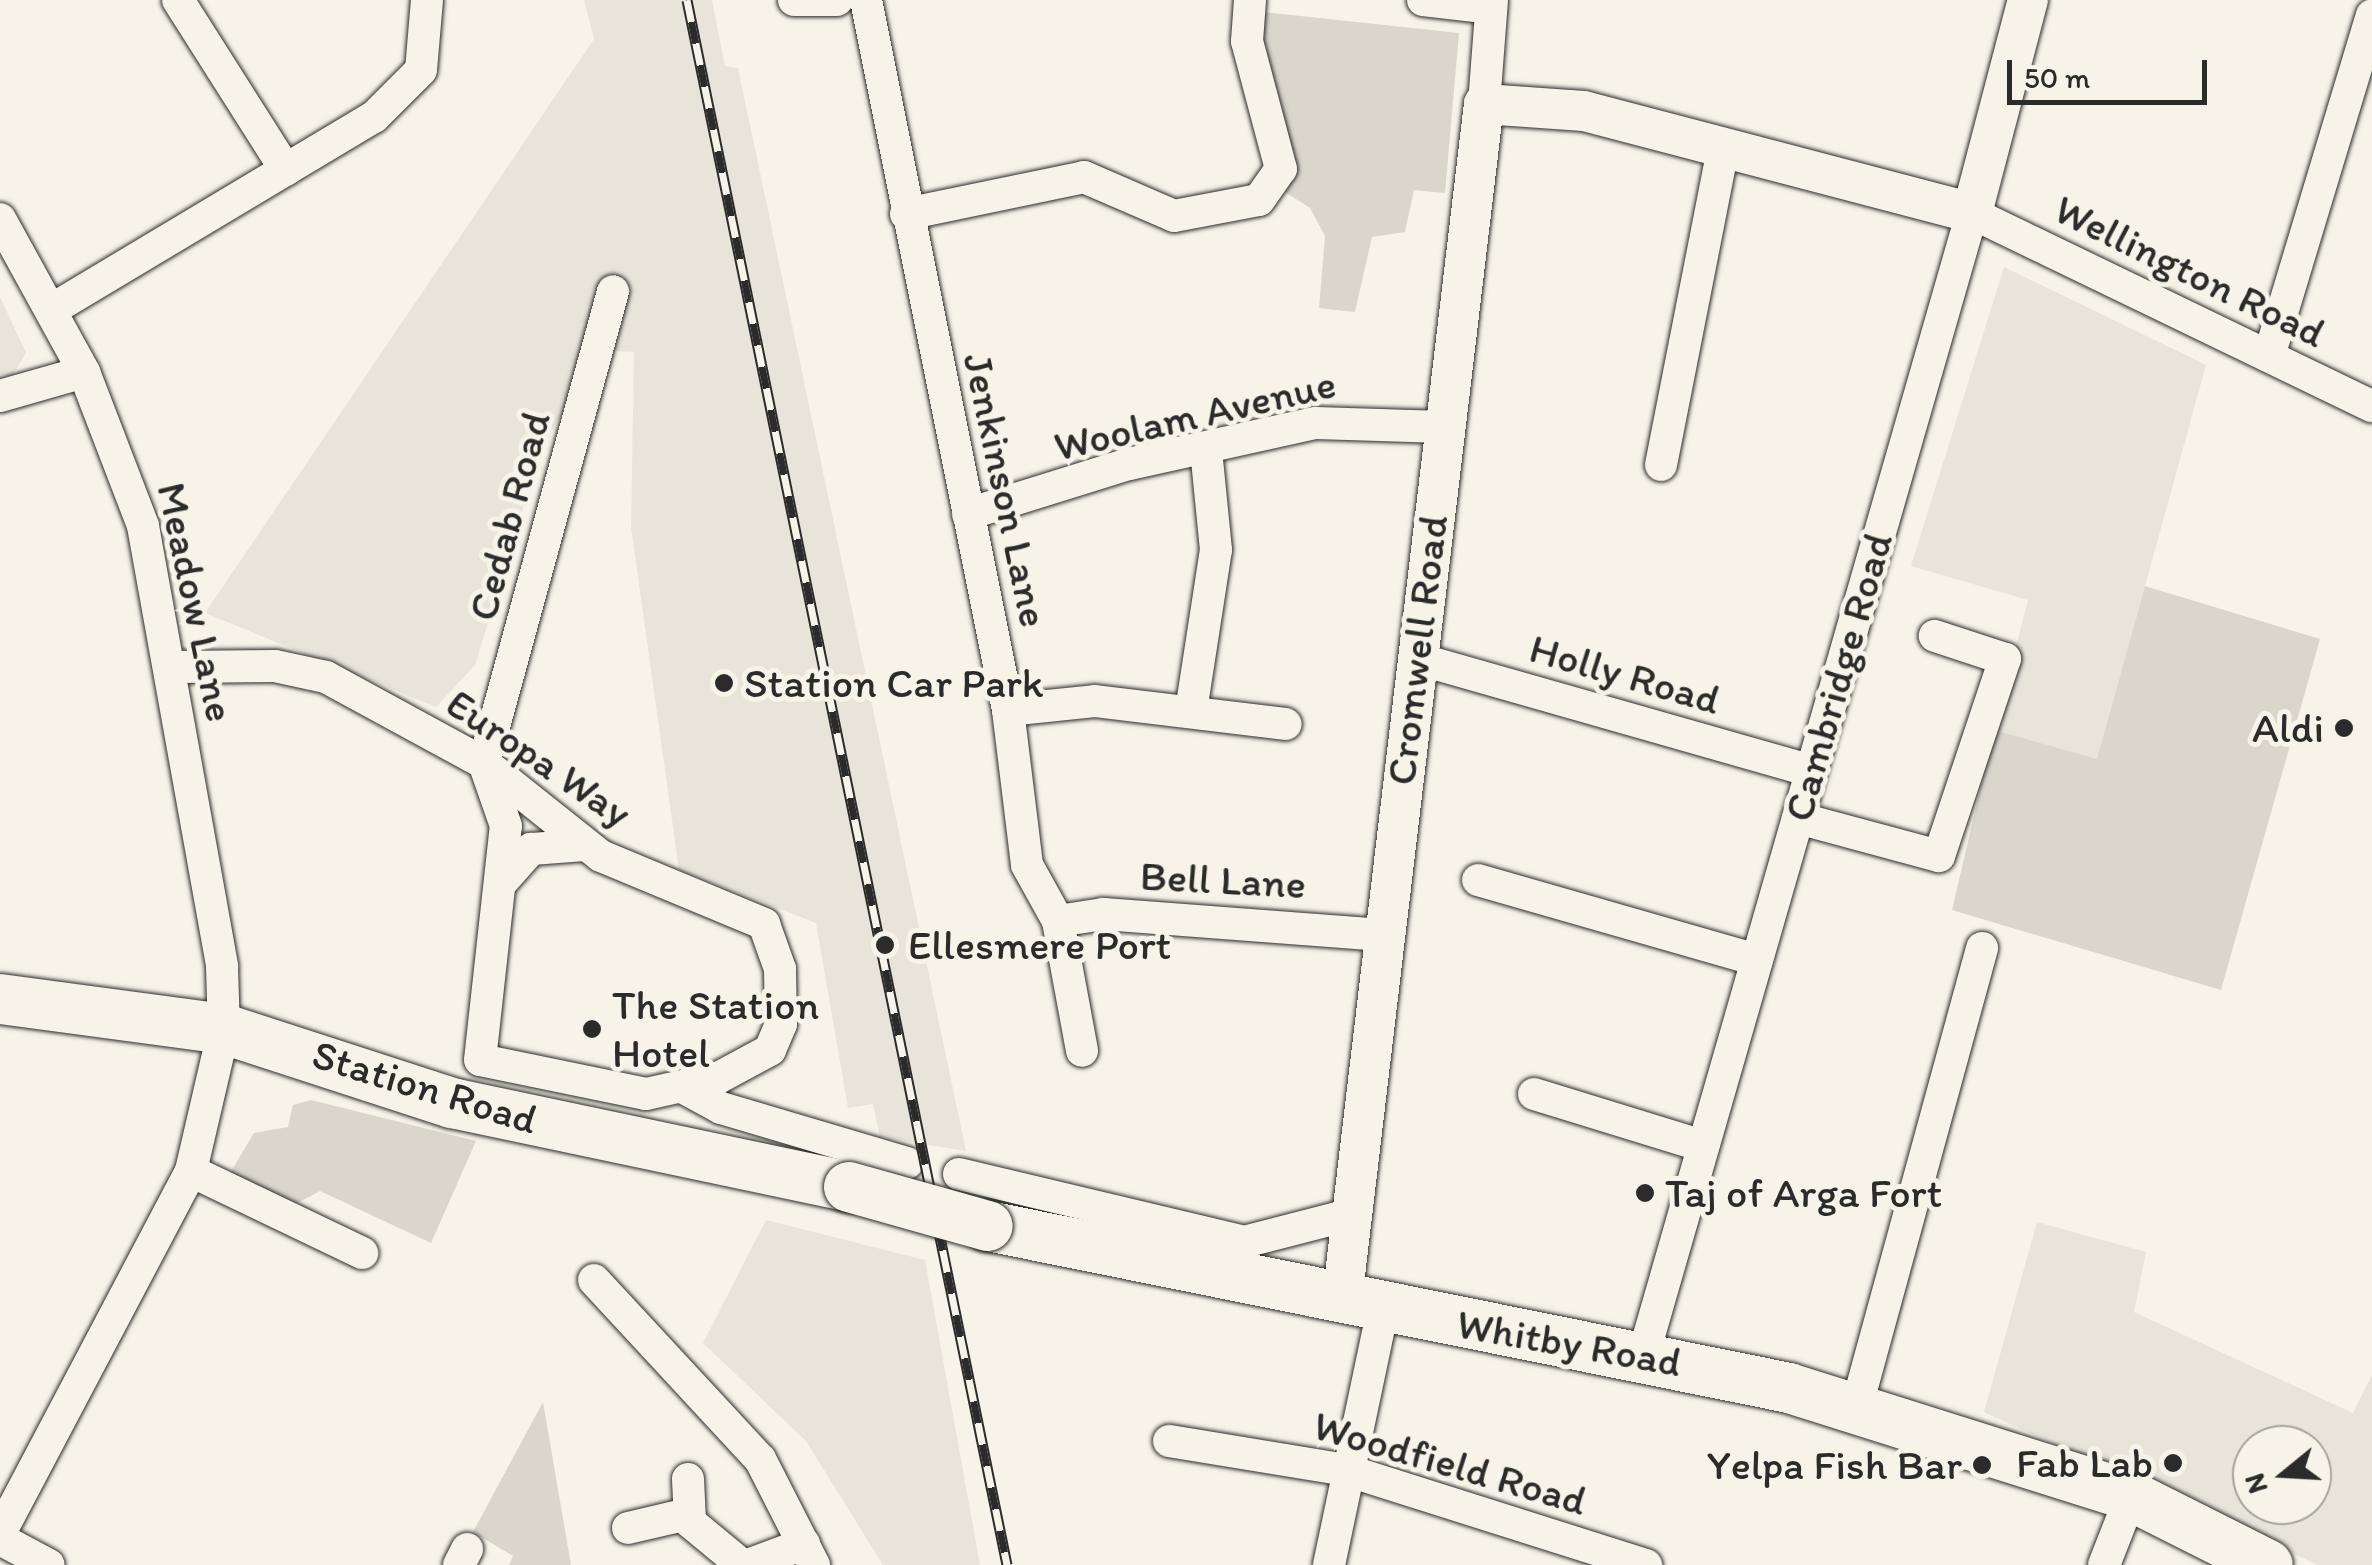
<!DOCTYPE html>
<html>
<head>
<meta charset="utf-8">
<style>
  body { margin:0 }
  #map { position:relative; width:2372px; height:1565px; overflow:hidden; background:#f7f3e8; font-family:Itim,sans-serif }
  div>[style] { position:absolute }
  .built>* { inset:0; background:#e8e4da }
  .green>* { inset:0; background:#dad6cc }
  .roads { filter:drop-shadow(0 0 2px #2b2b2b) drop-shadow(0 0 2px #2b2b2b) }
  .minor>* { height:32px; margin:-16px; padding:0 16px; transform-origin:16px; border-radius:16px; background:#f7f3e8 }
  .tertiary>* { height:40px; margin:-20px; padding:0 20px; transform-origin:20px; border-radius:20px; background:#f7f3e8 }
  .primary>* { height:50px; margin:-25px; padding:0 25px; transform-origin:25px; border-radius:25px; background:#f7f3e8 }
  .rail>* { height:11px; margin-top:-5.5px; transform-origin:0; background:repeating-linear-gradient(90deg,#f7f3e8 0 22px,#2b2b2b 0 44px); box-sizing:border-box; border-block:2px solid #2b2b2b }
  .bridges { filter:drop-shadow(0 0 2px #2b2b2b) drop-shadow(0 0 2px #2b2b2b) }
  .primary-bridge>* { height:50px; margin:-25px; padding:0 25px; transform-origin:25px; border-radius:25px; background:#f7f3e8 }
  .dots>* { width:28px; height:28px; translate:-50% -50%; box-sizing:border-box; border:5px solid #f7f3e8; border-radius:50% }
  span { translate:-50% -50%; white-space:nowrap; text-align:center; line-height:1.15; -webkit-text-stroke:10px #f7f3e8; paint-order:stroke }
  .street-label { font-size:42px; color:#2b2b2b }
  .poi-label { font-size:42px; color:#2b2b2b }
  .left { translate:0 -50%; text-align:left }
  .right { translate:-100% -50%; text-align:right }
  .north { position:absolute; left:2232px; top:1425px; width:100px; height:100px; box-sizing:border-box; background:#f7f3e8; border:2px solid #a5a39c; border-radius:50%; rotate:252deg; font-size:28px; font-weight:700; line-height:40px; text-align:center; color:#2b2b2b }
  .north::after { content:''; display:block; margin:auto; width:35px; height:45px; background:#2b2b2b; clip-path:polygon(50% 0,100% 100%,50% 72%,0 100%) }
  .scale { position:absolute; left:2007px; top:60px; width:200px; height:45px; box-sizing:border-box; border:5px solid #2b2b2b; border-top:0; padding-left:12px; font-size:30px; line-height:35px; white-space:nowrap; color:#2b2b2b; -webkit-text-stroke:8px #f7f3e8; paint-order:stroke }
</style>
</head>
<body>
<div id="map">
  <div class="built">
    <div style="clip-path:polygon(584px 0,712px 0,725px 66px,738px 68px,966px 1151px,880px 1137px,873px 1104px,848px 1108px,816px 923px,679px 870px,631px 527px,634px 352px,598px 350px,541px 450px,475px 665px,436px 707px,205px 613px,594px 39px)"></div>
    <div style="clip-path:polygon(2004px 267px,2206px 365px,2097px 760px,1994px 730px,2028px 600px,1911px 566px)"></div>
    <div style="clip-path:polygon(0 297px,26px 353px,12px 376px,0 375px)"></div>
    <div style="clip-path:polygon(766px 1220px,925px 1260px,980px 1565px,883px 1565px,806px 1441px,703px 1343px)"></div>
    <div style="clip-path:polygon(evenodd,2037px 1222px,2146px 1252px,2134px 1312px,2353px 1413px,2372px 1375px,2372px 1565px,2318px 1565px,1984px 1412px,2037px 1222px,2252px 1445px,2312px 1445px,2312px 1505px,2252px 1505px,2252px 1445px)"></div>
  </div>
  <div class="green">
    <div style="clip-path:polygon(1262px 12px,1459px 33px,1445px 193px,1414px 190px,1405px 232px,1372px 237px,1355px 312px,1319px 308px,1325px 236px,1310px 208px,1285px 192px,1292px 152px,1261px 41px)"></div>
    <div style="clip-path:polygon(2145px 586px,2320px 639px,2221px 990px,1952px 910px,1994px 730px,2097px 759px)"></div>
    <div style="clip-path:polygon(311px 1100px,476px 1141px,431px 1243px,320px 1191px,288px 1208px,229px 1175px,254px 1133px,288px 1127px,293px 1105px)"></div>
    <div style="clip-path:polygon(543px 1402px,571px 1565px,509px 1565px,513px 1556px,473px 1532px)"></div>
  </div>
  <div class="roads">
    <div class="minor">
      <div style="left:178px;top:0;width:201px;rotate:57.6deg"></div>
      <div style="left:794px;top:0;width:43px"></div>
      <div style="left:866px;top:0;width:724px;rotate:78.69deg"></div>
      <div style="left:1008px;top:710px;width:156px;rotate:83deg"></div>
      <div style="left:1027px;top:865px;width:64px;rotate:61deg"></div>
      <div style="left:1058px;top:921px;width:132px;rotate:79.5deg"></div>
      <div style="left:1423px;top:0;width:68px;rotate:6.7deg"></div>
      <div style="left:1484px;top:104px;width:104px;rotate:-85.6deg"></div>
      <div style="left:906px;top:214px;width:182px;rotate:-11.7deg"></div>
      <div style="left:1084px;top:177px;width:98px;rotate:23.4deg"></div>
      <div style="left:1174px;top:216px;width:86px;rotate:-10.7deg"></div>
      <div style="left:1259px;top:200px;width:38px;rotate:-55deg"></div>
      <div style="left:1281px;top:169px;width:132px;rotate:-104.9deg"></div>
      <div style="left:1247px;top:41px;width:41px;rotate:-85.8deg"></div>
      <div style="left:0;top:219px;width:175px;rotate:61.2deg"></div>
      <div style="left:84px;top:372px;width:165px;rotate:69deg"></div>
      <div style="left:143px;top:526px;width:448px;rotate:79.8deg"></div>
      <div style="left:222px;top:967px;width:62px;rotate:88.2deg"></div>
      <div style="left:224px;top:1029px;width:146px;rotate:103.1deg"></div>
      <div style="left:191px;top:1171px;width:409px;rotate:117.8deg"></div>
      <div style="left:51px;top:310px;width:376px;rotate:-30.9deg"></div>
      <div style="left:374px;top:117px;width:66px;rotate:-45deg"></div>
      <div style="left:421px;top:70px;width:70px;rotate:-85.1deg"></div>
      <div style="left:2269px;top:356px;width:356px;rotate:-73.2deg"></div>
      <div style="left:0;top:396px;width:87px;rotate:-15.9deg"></div>
      <div style="left:1661px;top:465px;width:323px;rotate:-78.9deg"></div>
      <div style="left:968px;top:514px;width:169px;rotate:-17.3deg"></div>
      <div style="left:1129px;top:464px;width:191px;rotate:-12.4deg"></div>
      <div style="left:1316px;top:423px;width:127px;rotate:1.8deg"></div>
      <div style="left:1415px;top:658px;width:412px;rotate:15.9deg"></div>
      <div style="left:171px;top:667px;width:104px;rotate:-0.6deg"></div>
      <div style="left:275px;top:666px;width:52px;rotate:12.2deg"></div>
      <div style="left:326px;top:677px;width:180px;rotate:28.6deg"></div>
      <div style="left:484px;top:763px;width:149px;rotate:38.5deg"></div>
      <div style="left:601px;top:856px;width:177px;rotate:22.6deg"></div>
      <div style="left:764px;top:924px;width:48px;rotate:70.4deg"></div>
      <div style="left:780px;top:969px;width:55px;rotate:89deg"></div>
      <div style="left:781px;top:1024px;width:28px;rotate:113deg"></div>
      <div style="left:770px;top:1050px;width:59px;rotate:151.7deg"></div>
      <div style="left:718px;top:1078px;width:74px;rotate:167.5deg"></div>
      <div style="left:646px;top:1094px;width:169px;rotate:-168.4deg"></div>
      <div style="left:480px;top:1060px;width:235px;rotate:-83.7deg"></div>
      <div style="left:506px;top:826px;width:67px;rotate:-109.2deg"></div>
      <div style="left:1008px;top:710px;width:87px;rotate:-5.9deg"></div>
      <div style="left:1095px;top:701px;width:192px;rotate:6.9deg"></div>
      <div style="left:1191px;top:711px;width:163px;rotate:-81.2deg"></div>
      <div style="left:1216px;top:550px;width:101px;rotate:-95.7deg"></div>
      <div style="left:484px;top:763px;width:489px;rotate:-74.7deg"></div>
      <div style="left:1798px;top:818px;width:146px;rotate:15.1deg"></div>
      <div style="left:1939px;top:856px;width:208px;rotate:-71.5deg"></div>
      <div style="left:2005px;top:659px;width:74px;rotate:-161.8deg"></div>
      <div style="left:1478px;top:880px;width:290px;rotate:16deg"></div>
      <div style="left:500px;top:884px;width:47px;rotate:-48.5deg"></div>
      <div style="left:531px;top:849px;width:54px;rotate:-4.2deg"></div>
      <div style="left:1058px;top:921px;width:46px;rotate:-8.8deg"></div>
      <div style="left:1103px;top:914px;width:281px;rotate:4.3deg"></div>
      <div style="left:684px;top:1088px;width:42px;rotate:28.4deg"></div>
      <div style="left:721px;top:1108px;width:194px;rotate:16.5deg"></div>
      <div style="left:1534px;top:1094px;width:177px;rotate:17.1deg"></div>
      <div style="left:191px;top:1171px;width:190px;rotate:25.6deg"></div>
      <div style="left:959px;top:1174px;width:293px;rotate:13.4deg"></div>
      <div style="left:1244px;top:1242px;width:112px;rotate:-14.5deg"></div>
      <div style="left:594px;top:1280px;width:244px;rotate:47.2deg"></div>
      <div style="left:760px;top:1459px;width:119px;rotate:63deg"></div>
      <div style="left:1644px;top:1353px;width:1186px;rotate:-73.95deg"></div>
      <div style="left:1972px;top:213px;width:444px;rotate:25.8deg"></div>
      <div style="left:1856px;top:1409px;width:478px;rotate:-74.7deg"></div>
      <div style="left:1169px;top:1441px;width:179px;rotate:9.3deg"></div>
      <div style="left:1346px;top:1470px;width:315px;rotate:17.6deg"></div>
      <div style="left:688px;top:1479px;width:43px;rotate:87.3deg"></div>
      <div style="left:690px;top:1522px;width:67px;rotate:39.6deg"></div>
      <div style="left:628px;top:1528px;width:62px;rotate:-13.1deg"></div>
      <div style="left:0;top:1539px;width:55px;rotate:28deg"></div>
      <div style="left:459px;top:1565px;width:18px;rotate:-63deg"></div>
      <div style="left:748px;top:1565px;width:60px;rotate:-20.6deg"></div>
      <div style="left:1329px;top:1565px;width:262px;rotate:-78.1deg"></div>
      <div style="left:2104px;top:1565px;width:74px;rotate:-68.6deg"></div>
    </div>
    <div class="tertiary">
      <div style="left:1342px;top:1300px;width:1204px;rotate:-83.23deg"></div>
      <div style="left:1484px;top:104px;width:100px;rotate:4deg"></div>
      <div style="left:1584px;top:111px;width:401px;rotate:14.7deg"></div>
      <div style="left:1972px;top:213px;width:220px;rotate:-75.3deg"></div>
    </div>
    <div class="primary">
      <div style="left:0;top:999px;width:226px;rotate:7.6deg"></div>
      <div style="left:224px;top:1029px;width:240px;rotate:18deg"></div>
      <div style="left:452px;top:1103px;width:406px;rotate:11.9deg"></div>
      <div style="left:988px;top:1226px;width:817px;rotate:11.43deg"></div>
      <div style="left:1789px;top:1388px;width:359px;rotate:17.5deg"></div>
      <div style="left:2131px;top:1496px;width:153px;rotate:26.7deg"></div>
    </div>
  </div>
  <div class="rail">
    <div style="left:687px;top:0;width:1597px;rotate:78.44deg"></div>
  </div>
  <div class="bridges">
    <div class="primary-bridge">
      <div style="left:849px;top:1187px;width:144px;rotate:15.7deg"></div>
    </div>
  </div>
  <div class="dots">
    <div style="left:724px;top:683px;background:#2b2b2b"></div>
    <div style="left:2344px;top:728px;background:#2b2b2b"></div>
    <div style="left:885px;top:945px;background:#2b2b2b"></div>
    <div style="left:592px;top:1029px;background:#2b2b2b"></div>
    <div style="left:1645px;top:1193px;background:#2b2b2b"></div>
    <div style="left:2173px;top:1463px;background:#2b2b2b"></div>
    <div style="left:1982px;top:1465px;background:#2b2b2b"></div>
  </div>
  <div class="street-label">
    <span style="left:2190px;top:271px;rotate:26deg">Wellington Road</span>
    <span style="left:1195px;top:415px;rotate:-13deg">Woolam Avenue</span>
    <span style="left:1006px;top:490px;rotate:78deg">Jenkinson Lane</span>
    <span style="left:509px;top:516px;rotate:-75deg">Cedab Road</span>
    <span style="left:196px;top:602px;rotate:78deg">Meadow Lane</span>
    <span style="left:1417px;top:650px;rotate:-83deg">Cromwell Road</span>
    <span style="left:1625px;top:674px;rotate:16deg">Holly Road</span>
    <span style="left:1838px;top:677px;rotate:-74deg">Cambridge Road</span>
    <span style="left:539px;top:758px;rotate:34deg">Europa Way</span>
    <span style="left:1223px;top:880px;rotate:3deg">Bell Lane</span>
    <span style="left:425px;top:1087px;rotate:17deg">Station Road</span>
    <span style="left:1569px;top:1343px;rotate:10deg">Whitby Road</span>
    <span style="left:1450px;top:1463px;rotate:16deg">Woodfield Road</span>
  </div>
  <div class="poi-label">
    <span class="left" style="left:744px;top:683px">Station Car Park</span>
    <span class="right" style="left:2324px;top:728px">Aldi</span>
    <span class="left" style="left:908px;top:945px">Ellesmere Port</span>
    <span class="left" style="left:612px;top:1029px">The Station<br>Hotel</span>
    <span class="left" style="left:1665px;top:1193px">Taj of Arga Fort</span>
    <span class="right" style="left:2153px;top:1463px">Fab Lab</span>
    <span class="right" style="left:1962px;top:1465px">Yelpa Fish Bar</span>
  </div>
  <div class="north">N</div>
  <div class="scale">50 m</div>
</div>
</body>
</html>
